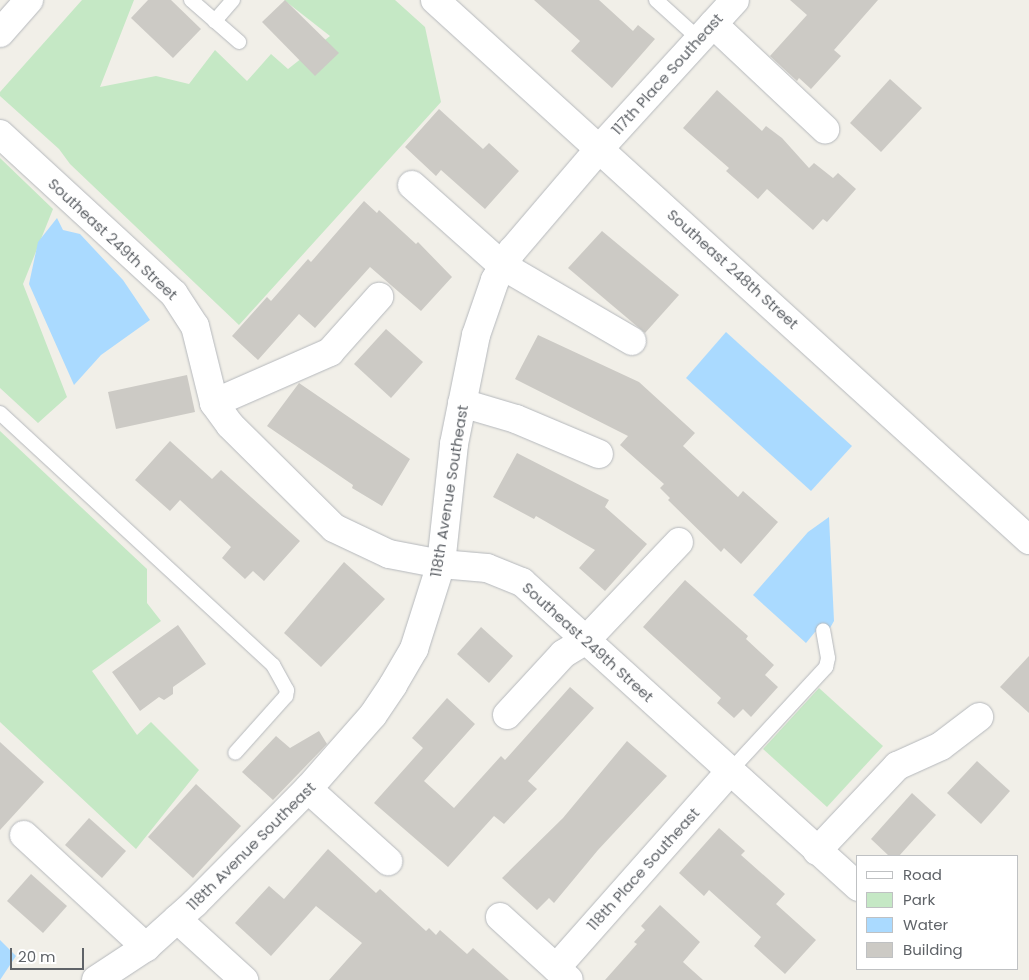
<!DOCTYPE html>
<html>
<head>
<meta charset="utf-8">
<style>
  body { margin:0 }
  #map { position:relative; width:1029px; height:980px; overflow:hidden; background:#f1efe8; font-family:Poppins,sans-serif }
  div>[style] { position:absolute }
  .green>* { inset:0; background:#c5e8c5 }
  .water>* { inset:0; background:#aadaff }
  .building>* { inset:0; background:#cccac5 }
  .roads { filter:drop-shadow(0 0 1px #b5b8bc) drop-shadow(0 0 1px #b5b8bc) }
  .service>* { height:14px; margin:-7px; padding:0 7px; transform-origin:7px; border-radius:7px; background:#fff }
  .minor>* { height:28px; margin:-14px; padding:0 14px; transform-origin:14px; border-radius:14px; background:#fff }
  .tertiary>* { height:28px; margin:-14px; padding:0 14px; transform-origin:14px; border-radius:14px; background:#fff }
  .secondary>* { height:28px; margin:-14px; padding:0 14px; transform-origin:14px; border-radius:14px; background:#fff }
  span { translate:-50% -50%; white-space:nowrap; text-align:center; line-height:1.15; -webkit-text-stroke:4px #fff; paint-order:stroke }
  .street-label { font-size:15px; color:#5f6368 }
  .legend { position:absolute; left:856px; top:855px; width:162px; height:115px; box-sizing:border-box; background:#fff; border:1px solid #bfc1c3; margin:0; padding:6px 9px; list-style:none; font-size:15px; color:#5f6368 }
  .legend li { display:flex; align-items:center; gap:10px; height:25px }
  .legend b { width:25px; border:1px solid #bfc1c3 }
  .scale { position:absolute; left:10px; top:948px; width:74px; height:22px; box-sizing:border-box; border:2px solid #5f6368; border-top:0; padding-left:6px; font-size:15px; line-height:18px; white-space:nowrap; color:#5f6368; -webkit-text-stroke:4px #fff; paint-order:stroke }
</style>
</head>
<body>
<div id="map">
  <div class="green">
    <div style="clip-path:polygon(82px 0,134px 0,100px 87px,156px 76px,189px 84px,215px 50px,247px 81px,271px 54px,288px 69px,330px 36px,284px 0,395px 0,425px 27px,441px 102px,239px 325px,70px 164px,59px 149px,0 96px,0 92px)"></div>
    <div style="clip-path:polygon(0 158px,53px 209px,23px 284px,67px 397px,38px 423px,0 388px)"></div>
    <div style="clip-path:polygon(0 431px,147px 569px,147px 603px,161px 621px,92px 671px,137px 735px,151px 722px,199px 770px,136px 849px,0 722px)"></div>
    <div style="clip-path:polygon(819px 688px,883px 746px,827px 807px,763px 749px)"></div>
  </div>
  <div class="water">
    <div style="clip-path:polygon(57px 218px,63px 230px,80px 234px,123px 280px,150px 320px,101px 355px,74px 385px,29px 284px,38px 242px)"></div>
    <div style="clip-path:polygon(726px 332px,852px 446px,811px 491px,686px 378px)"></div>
    <div style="clip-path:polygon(829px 517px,834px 621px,830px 628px,815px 632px,806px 643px,753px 595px,808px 532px)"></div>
    <div style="clip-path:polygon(0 940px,16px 956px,0 980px)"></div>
  </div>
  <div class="building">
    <div style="clip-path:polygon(148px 0,171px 0,201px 29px,173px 58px,131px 18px)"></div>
    <div style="clip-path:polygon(285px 0,339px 53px,315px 76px,262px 22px)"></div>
    <div style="clip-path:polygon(534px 0,599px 0,633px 31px,638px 25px,655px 39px,612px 88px,571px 51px,580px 41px)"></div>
    <div style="clip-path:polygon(790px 0,878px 0,834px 50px,841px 56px,811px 89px,799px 78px,797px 81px,770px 56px,807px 15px)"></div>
    <div style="clip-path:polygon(890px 79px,922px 108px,881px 152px,850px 123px)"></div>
    <div style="clip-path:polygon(717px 90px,762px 131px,766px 126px,782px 138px,809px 168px,814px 163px,833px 178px,838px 173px,856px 189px,827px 222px,823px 219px,813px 230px,767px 189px,758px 199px,726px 171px,729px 168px,683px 128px)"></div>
    <div style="clip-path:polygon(439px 109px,483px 149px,489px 143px,519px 171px,485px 209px,441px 170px,436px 176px,405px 147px)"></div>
    <div style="clip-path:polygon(364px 201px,377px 213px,379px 210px,416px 244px,418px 242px,452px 277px,421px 311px,370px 267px,315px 328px,299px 314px,258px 360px,232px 336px,267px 297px,271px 301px,308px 259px,311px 262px)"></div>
    <div style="clip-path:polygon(602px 231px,679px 295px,645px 333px,568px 268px)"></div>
    <div style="clip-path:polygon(386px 329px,423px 362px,391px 398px,354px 364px)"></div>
    <div style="clip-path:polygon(538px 335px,639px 382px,695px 433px,683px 446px,738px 497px,743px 491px,778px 522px,741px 564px,724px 548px,721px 552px,668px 500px,670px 498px,660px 488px,664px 484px,620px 445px,628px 436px,515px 379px)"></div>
    <div style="clip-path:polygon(187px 375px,195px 412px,116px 429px,108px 392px)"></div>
    <div style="clip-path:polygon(299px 383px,410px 459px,382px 506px,352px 488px,353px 485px,267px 426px)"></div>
    <div style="clip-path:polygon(170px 441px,212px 479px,221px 470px,300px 541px,264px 581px,253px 571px,245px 579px,222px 558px,231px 547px,180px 500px,170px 511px,135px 480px)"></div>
    <div style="clip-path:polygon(517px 453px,609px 500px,605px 507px,647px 544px,605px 591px,579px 568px,595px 550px,536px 516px,534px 519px,493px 497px)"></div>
    <div style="clip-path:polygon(344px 562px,385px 599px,321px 667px,284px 633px)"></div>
    <div style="clip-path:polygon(685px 580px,748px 636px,746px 639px,774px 665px,765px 675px,778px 687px,751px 717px,743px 709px,734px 718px,717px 703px,721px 698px,643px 627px)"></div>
    <div style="clip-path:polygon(178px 625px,206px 664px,173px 687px,173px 694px,164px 700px,159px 697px,140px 711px,112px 672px)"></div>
    <div style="clip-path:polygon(481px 627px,513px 656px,489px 683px,457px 654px)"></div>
    <div style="clip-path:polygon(1029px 656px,1029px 713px,1000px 687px)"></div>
    <div style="clip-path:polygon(570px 687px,594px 708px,528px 781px,537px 789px,504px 824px,494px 816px,448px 867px,374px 803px,423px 748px,412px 738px,447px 698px,475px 724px,424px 781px,454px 808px,501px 756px,505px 760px)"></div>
    <div style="clip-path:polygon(319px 731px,327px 744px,273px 800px,242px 772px,276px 736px,290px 748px)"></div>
    <div style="clip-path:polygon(627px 741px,667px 776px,598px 850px,554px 903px,549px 898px,537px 910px,502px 878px,563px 818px)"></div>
    <div style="clip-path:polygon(0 742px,44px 782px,0 830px)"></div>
    <div style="clip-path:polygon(977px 761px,1010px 791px,981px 824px,947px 793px)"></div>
    <div style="clip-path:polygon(196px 784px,241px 826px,193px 878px,148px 837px)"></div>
    <div style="clip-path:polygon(912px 793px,936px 815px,899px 856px,889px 856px,871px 839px)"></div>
    <div style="clip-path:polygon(89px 818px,126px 851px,102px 878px,65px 845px)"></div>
    <div style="clip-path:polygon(719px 828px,745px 851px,741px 855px,785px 894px,776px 904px,816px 940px,785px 974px,754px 946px,761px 937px,709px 890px,704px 896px,679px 873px)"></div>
    <div style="clip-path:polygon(328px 849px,376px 893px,380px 889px,426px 931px,429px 928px,436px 935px,440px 930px,467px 954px,473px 948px,509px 980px,329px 980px,362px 943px,316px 906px,271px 956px,235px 923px,269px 886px,284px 899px)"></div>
    <div style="clip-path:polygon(31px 874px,67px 906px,43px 933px,7px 901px)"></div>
    <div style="clip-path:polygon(660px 905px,700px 942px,683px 962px,703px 980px,605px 980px,637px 944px,634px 942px,645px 930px,641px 926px)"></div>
  </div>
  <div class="roads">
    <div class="service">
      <div style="left:191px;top:0;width:32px;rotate:41deg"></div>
      <div style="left:233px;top:0;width:28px;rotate:131deg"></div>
      <div style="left:215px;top:21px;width:32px;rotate:41deg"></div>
      <div style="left:656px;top:0;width:58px;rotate:42.2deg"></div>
      <div style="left:0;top:413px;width:372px;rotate:42.7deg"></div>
      <div style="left:273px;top:665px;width:29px;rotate:61deg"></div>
      <div style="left:287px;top:690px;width:6px;rotate:99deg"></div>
      <div style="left:286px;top:696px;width:76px;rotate:131.8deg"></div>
      <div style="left:730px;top:771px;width:142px;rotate:-47.3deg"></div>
      <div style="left:826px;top:667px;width:9px;rotate:-77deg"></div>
      <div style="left:828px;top:658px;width:28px;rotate:-100deg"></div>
    </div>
    <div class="minor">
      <div style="left:713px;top:24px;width:154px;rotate:43.2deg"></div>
      <div style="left:0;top:134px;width:236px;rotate:42.6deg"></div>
      <div style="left:174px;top:294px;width:38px;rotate:57deg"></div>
      <div style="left:195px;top:326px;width:79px;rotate:76.1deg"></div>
      <div style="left:214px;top:403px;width:27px;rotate:54deg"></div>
      <div style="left:230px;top:425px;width:146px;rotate:44.7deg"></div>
      <div style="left:334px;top:528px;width:61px;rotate:25.3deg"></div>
      <div style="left:389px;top:554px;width:53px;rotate:10.9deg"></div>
      <div style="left:441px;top:564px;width:46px;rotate:5deg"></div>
      <div style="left:487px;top:568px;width:38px;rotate:22deg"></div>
      <div style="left:522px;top:582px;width:454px;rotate:42.2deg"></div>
      <div style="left:412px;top:185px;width:122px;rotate:41.7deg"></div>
      <div style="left:503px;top:266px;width:149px;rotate:30.2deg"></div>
      <div style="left:214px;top:403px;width:127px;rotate:-23.7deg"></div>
      <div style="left:330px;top:352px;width:74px;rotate:-48.3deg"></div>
      <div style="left:462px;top:403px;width:56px;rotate:16.5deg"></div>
      <div style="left:516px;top:419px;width:90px;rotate:22.9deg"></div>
      <div style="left:507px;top:715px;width:83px;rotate:-47.4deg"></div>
      <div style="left:563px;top:654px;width:27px;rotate:-31deg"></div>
      <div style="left:586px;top:640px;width:135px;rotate:-46.5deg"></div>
      <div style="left:308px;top:789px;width:108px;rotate:42deg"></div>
      <div style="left:24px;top:835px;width:166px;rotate:42.6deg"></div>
      <div style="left:817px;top:851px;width:117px;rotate:-46.7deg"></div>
      <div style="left:897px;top:766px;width:48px;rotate:-24.4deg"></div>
      <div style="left:941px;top:746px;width:48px;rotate:-37.3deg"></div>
      <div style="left:500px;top:917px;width:93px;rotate:42.4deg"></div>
      <div style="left:177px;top:919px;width:91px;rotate:42.3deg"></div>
      <div style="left:556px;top:968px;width:263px;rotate:-48.5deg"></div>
      <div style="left:96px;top:980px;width:60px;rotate:-33.4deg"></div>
      <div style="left:146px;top:947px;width:66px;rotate:-41.9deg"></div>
      <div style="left:195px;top:903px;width:161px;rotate:-45.3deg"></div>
      <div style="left:308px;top:789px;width:98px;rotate:-48.7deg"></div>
      <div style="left:373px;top:715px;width:36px;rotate:-56deg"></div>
      <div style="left:393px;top:685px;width:42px;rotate:-59.7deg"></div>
      <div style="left:414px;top:649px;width:89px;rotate:-72.4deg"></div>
      <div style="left:441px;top:564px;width:121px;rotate:-83.8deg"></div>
      <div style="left:454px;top:444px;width:111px;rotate:-78.6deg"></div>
      <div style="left:476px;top:335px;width:58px;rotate:-70.9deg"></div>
      <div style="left:495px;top:280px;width:34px;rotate:-60deg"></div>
      <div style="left:512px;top:251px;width:135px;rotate:-49.5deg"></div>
      <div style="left:600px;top:148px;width:200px;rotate:-47.6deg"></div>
    </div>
    <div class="tertiary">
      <div style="left:435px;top:0;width:803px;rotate:42.27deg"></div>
    </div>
    <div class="secondary">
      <div style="left:0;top:33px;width:44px;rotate:-48.7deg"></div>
    </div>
  </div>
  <div class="street-label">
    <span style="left:667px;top:74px;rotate:-48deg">117th Place Southeast</span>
    <span style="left:113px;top:239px;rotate:43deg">Southeast 249th Street</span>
    <span style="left:733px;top:269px;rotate:42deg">Southeast 248th Street</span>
    <span style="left:449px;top:491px;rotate:-81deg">118th Avenue Southeast</span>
    <span style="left:588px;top:642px;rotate:42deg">Southeast 249th Street</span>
    <span style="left:251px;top:846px;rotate:-45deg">118th Avenue Southeast</span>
    <span style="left:643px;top:869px;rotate:-48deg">118th Place Southeast</span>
  </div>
  <ul class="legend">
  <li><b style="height:6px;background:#fff"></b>Road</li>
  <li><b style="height:14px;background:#c5e8c5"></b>Park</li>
  <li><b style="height:14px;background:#aadaff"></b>Water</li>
  <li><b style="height:14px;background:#cccac5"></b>Building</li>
  </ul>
  <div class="scale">20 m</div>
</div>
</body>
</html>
